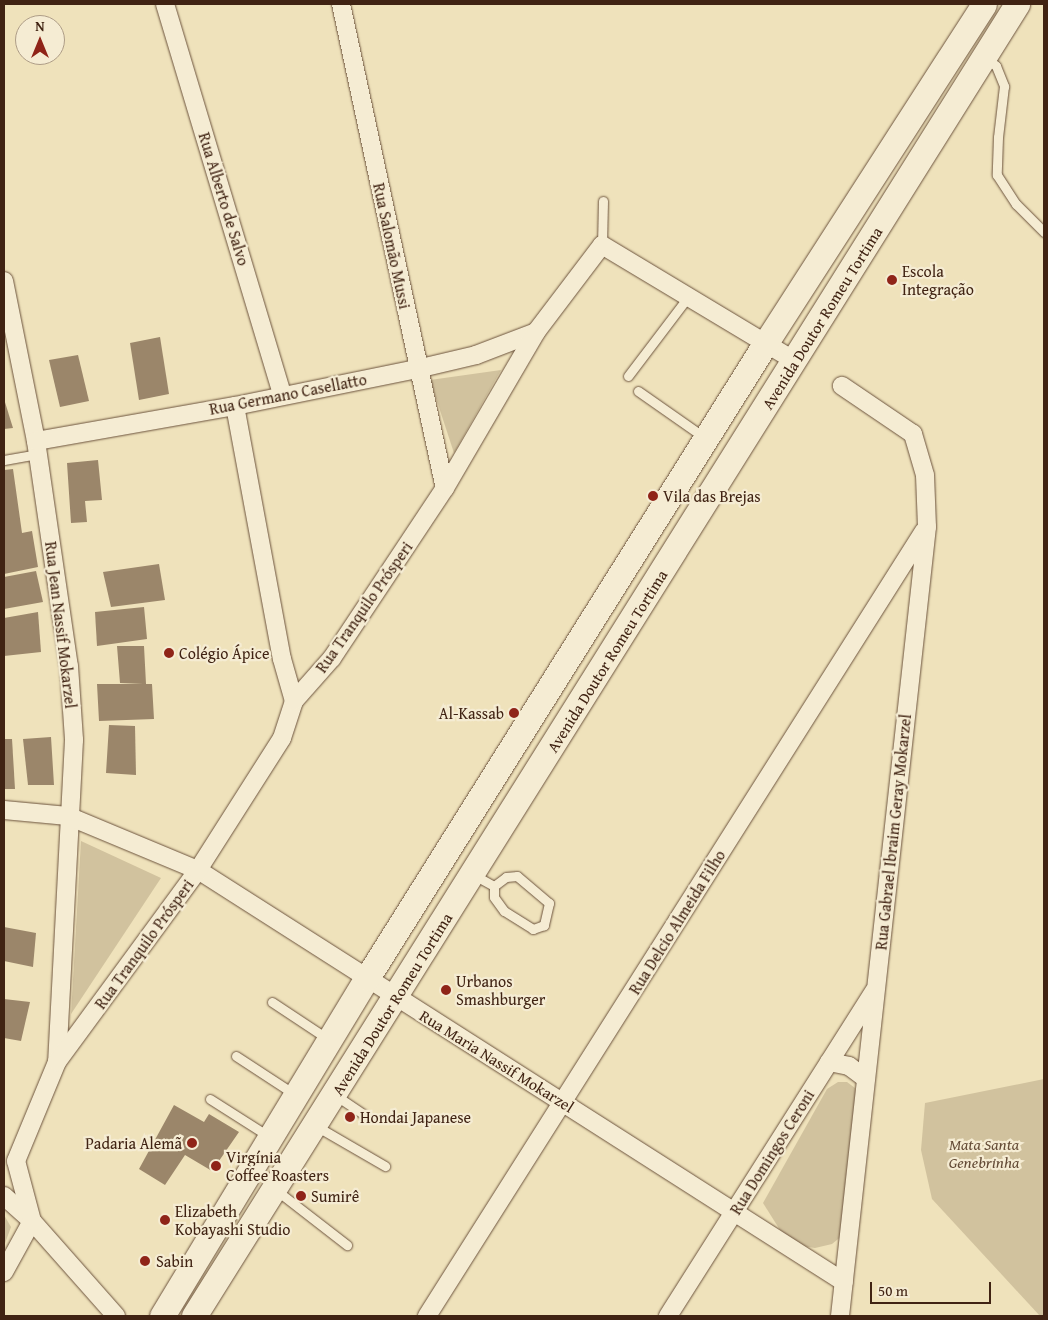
<!DOCTYPE html>
<html>
<head>
<meta charset="utf-8">
<style>
  body { margin:0 }
  #map { position:relative; width:1048px; height:1320px; overflow:hidden; background:#efe2bb; font-family:"Gentium Book Plus",serif }
  div>[style] { position:absolute }
  .green>* { inset:0; background:#d1c29e }
  .building>* { inset:0; background:#9b866a }
  .roads { filter:drop-shadow(0 0 1px #6c533d) drop-shadow(0 0 1px #6c533d) }
  .service>* { height:9px; margin:-4.5px; padding:0 4.5px; transform-origin:4.5px; border-radius:4.5px; background:#f5ecd3 }
  .minor>* { height:18px; margin:-9px; padding:0 9px; transform-origin:9px; border-radius:9px; background:#f5ecd3 }
  .secondary>* { height:25px; margin:-12.5px; padding:0 12.5px; transform-origin:12.5px; border-radius:12.5px; background:#f5ecd3 }
  .dots>* { width:14px; height:14px; translate:-50% -50%; box-sizing:border-box; border:2px solid #f5ecd3; border-radius:50% }
  span { translate:-50% -50%; white-space:nowrap; text-align:center; line-height:1.15; -webkit-text-stroke:4.5px #f5ecd3; paint-order:stroke }
  .street-label { font-size:16px; color:#402313 }
  .poi-label { font-size:16px; color:#402313 }
  .left { translate:0 -50%; text-align:left }
  .right { translate:-100% -50%; text-align:right }
  .park-label { font-size:16px; color:#644b36; font-style:italic }
  .frame { position:absolute; inset:0; border:5px solid #402313; pointer-events:none }
  .north { position:absolute; left:15px; top:15px; width:50px; height:50px; box-sizing:border-box; background:#f5ecd3; border:1px solid #ad9c86; border-radius:50%; rotate:0deg; font-size:14px; font-weight:700; line-height:20px; text-align:center; color:#402313 }
  .north::after { content:''; display:block; margin:auto; width:18px; height:22px; background:#8f2418; clip-path:polygon(50% 0,100% 100%,50% 72%,0 100%) }
  .scale { position:absolute; left:870px; top:1282px; width:121px; height:22px; box-sizing:border-box; border:2px solid #402313; border-top:0; padding-left:6px; font-size:15px; line-height:18px; white-space:nowrap; color:#402313; -webkit-text-stroke:4px #f5ecd3; paint-order:stroke }
</style>
</head>
<body>
<div id="map">
  <div class="green">
    <div style="clip-path:polygon(501px 370px,454px 453px,430px 380px)"></div>
    <div style="clip-path:polygon(81px 841px,161px 878px,71px 1014px)"></div>
    <div style="clip-path:polygon(1044px 1079px,1044px 1316px,1040px 1316px,932px 1199px,921px 1150px,925px 1103px)"></div>
    <div style="clip-path:polygon(838px 1082px,847px 1082px,855px 1088px,858px 1098px,843px 1235px,832px 1244px,815px 1248px,802px 1246px,780px 1230px,763px 1203px,827px 1089px)"></div>
    <div style="clip-path:polygon(4px 1215px,11px 1227px,4px 1246px)"></div>
  </div>
  <div class="building">
    <div style="clip-path:polygon(160px 337px,169px 394px,139px 400px,130px 343px)"></div>
    <div style="clip-path:polygon(78px 355px,89px 401px,60px 407px,49px 360px)"></div>
    <div style="clip-path:polygon(4px 399px,13px 428px,4px 429px)"></div>
    <div style="clip-path:polygon(98px 460px,102px 500px,85px 501px,87px 522px,71px 523px,67px 463px)"></div>
    <div style="clip-path:polygon(13px 469px,22px 533px,32px 531px,38px 567px,4px 574px,4px 470px)"></div>
    <div style="clip-path:polygon(159px 564px,165px 600px,111px 607px,103px 572px)"></div>
    <div style="clip-path:polygon(36px 571px,43px 602px,4px 609px,4px 577px)"></div>
    <div style="clip-path:polygon(144px 607px,147px 639px,97px 646px,95px 612px)"></div>
    <div style="clip-path:polygon(38px 612px,41px 652px,4px 656px,4px 618px)"></div>
    <div style="clip-path:polygon(117px 646px,144px 646px,146px 684px,152px 684px,154px 719px,99px 721px,97px 684px,143px 684px,120px 683px)"></div>
    <div style="clip-path:polygon(109px 725px,135px 726px,136px 775px,106px 773px)"></div>
    <div style="clip-path:polygon(51px 737px,54px 785px,28px 785px,23px 739px)"></div>
    <div style="clip-path:polygon(4px 739px,12px 739px,15px 789px,4px 789px)"></div>
    <div style="clip-path:polygon(4px 927px,36px 933px,33px 967px,4px 961px)"></div>
    <div style="clip-path:polygon(4px 999px,30px 1002px,21px 1041px,4px 1038px)"></div>
    <div style="clip-path:polygon(174px 1105px,204px 1122px,209px 1114px,239px 1132px,212px 1171px,185px 1155px,165px 1185px,139px 1169px)"></div>
  </div>
  <div class="roads">
    <div class="service">
      <div style="left:985px;top:56px;width:15px;rotate:42deg"></div>
      <div style="left:996px;top:66px;width:22px;rotate:68deg"></div>
      <div style="left:1004px;top:86px;width:51px;rotate:96.7deg"></div>
      <div style="left:998px;top:137px;width:38px;rotate:92deg"></div>
      <div style="left:997px;top:175px;width:35px;rotate:57deg"></div>
      <div style="left:1016px;top:204px;width:40px;rotate:45deg"></div>
      <div style="left:602px;top:245px;width:44px;rotate:-88.7deg"></div>
      <div style="left:628px;top:376px;width:99px;rotate:-52.8deg"></div>
      <div style="left:638px;top:391px;width:82px;rotate:35deg"></div>
      <div style="left:4px;top:460px;width:35px;rotate:-10deg"></div>
      <div style="left:474px;top:875px;width:23px;rotate:29deg"></div>
      <div style="left:517px;top:876px;width:42px;rotate:40.2deg"></div>
      <div style="left:549px;top:903px;width:23px;rotate:103deg"></div>
      <div style="left:544px;top:925px;width:12px;rotate:160deg"></div>
      <div style="left:533px;top:929px;width:34px;rotate:-148deg"></div>
      <div style="left:504px;top:911px;width:17px;rotate:-126deg"></div>
      <div style="left:494px;top:897px;width:11px;rotate:-90deg"></div>
      <div style="left:494px;top:886px;width:15px;rotate:-37deg"></div>
      <div style="left:506px;top:877px;width:11px;rotate:-5deg"></div>
      <div style="left:272px;top:1002px;width:67px;rotate:33.5deg"></div>
      <div style="left:236px;top:1056px;width:69px;rotate:33.2deg"></div>
      <div style="left:335px;top:1095px;width:34px;rotate:34deg"></div>
      <div style="left:210px;top:1099px;width:69px;rotate:32.5deg"></div>
      <div style="left:316px;top:1126px;width:80px;rotate:30.1deg"></div>
      <div style="left:276px;top:1190px;width:90px;rotate:37.8deg"></div>
    </div>
    <div class="minor">
      <div style="left:165px;top:4px;width:408px;rotate:73.3deg"></div>
      <div style="left:341px;top:4px;width:495px;rotate:77.9deg"></div>
      <div style="left:4px;top:281px;width:163px;rotate:78.7deg"></div>
      <div style="left:36px;top:441px;width:227px;rotate:81.7deg"></div>
      <div style="left:69px;top:666px;width:74px;rotate:86.1deg"></div>
      <div style="left:74px;top:740px;width:322px;rotate:93deg"></div>
      <div style="left:235px;top:406px;width:257px;rotate:79.5deg"></div>
      <div style="left:282px;top:659px;width:44px;rotate:74.1deg"></div>
      <div style="left:36px;top:441px;width:202px;rotate:-10deg"></div>
      <div style="left:235px;top:406px;width:186px;rotate:-11.5deg"></div>
      <div style="left:417px;top:369px;width:61px;rotate:-13.3deg"></div>
      <div style="left:476px;top:355px;width:64px;rotate:-21deg"></div>
      <div style="left:4px;top:810px;width:64px;rotate:5.4deg"></div>
      <div style="left:68px;top:816px;width:141px;rotate:22.6deg"></div>
      <div style="left:198px;top:870px;width:766px;rotate:32.53deg"></div>
      <div style="left:829px;top:1062px;width:20px;rotate:11deg"></div>
      <div style="left:849px;top:1066px;width:21px;rotate:37deg"></div>
      <div style="left:4px;top:1196px;width:38px;rotate:42deg"></div>
      <div style="left:32px;top:1221px;width:127px;rotate:48.5deg"></div>
      <div style="left:4px;top:1272px;width:58px;rotate:-61.2deg"></div>
      <div style="left:32px;top:1221px;width:62px;rotate:-104.9deg"></div>
      <div style="left:16px;top:1161px;width:107px;rotate:-67.5deg"></div>
      <div style="left:57px;top:1062px;width:238px;rotate:-53.7deg"></div>
      <div style="left:198px;top:870px;width:156px;rotate:-57.5deg"></div>
      <div style="left:282px;top:738px;width:39px;rotate:-72deg"></div>
      <div style="left:294px;top:701px;width:57px;rotate:-48.5deg"></div>
      <div style="left:332px;top:658px;width:204px;rotate:-56.4deg"></div>
      <div style="left:445px;top:488px;width:181px;rotate:-59.7deg"></div>
      <div style="left:536px;top:332px;width:109px;rotate:-52.8deg"></div>
      <div style="left:602px;top:245px;width:225px;rotate:31deg"></div>
      <div style="left:427px;top:1316px;width:929px;rotate:-57.66deg"></div>
      <div style="left:668px;top:1316px;width:385px;rotate:-57.6deg"></div>
      <div style="left:840px;top:1316px;width:794px;rotate:-83.71deg"></div>
      <div style="left:927px;top:527px;width:52px;rotate:-92.2deg"></div>
      <div style="left:925px;top:475px;width:43px;rotate:-106.3deg"></div>
      <div style="left:913px;top:434px;width:86px;rotate:-145.9deg"></div>
    </div>
    <div class="secondary">
      <div style="left:162px;top:1316px;width:395px;rotate:-58.8deg"></div>
      <div style="left:367px;top:978px;width:749px;rotate:-57.88deg"></div>
      <div style="left:765px;top:344px;width:404px;rotate:-57.2deg"></div>
      <div style="left:194px;top:1316px;width:1549px;rotate:-57.9deg"></div>
    </div>
  </div>
  <div class="dots">
    <div style="left:892px;top:280px;background:#8f2418"></div>
    <div style="left:653px;top:496px;background:#8f2418"></div>
    <div style="left:169px;top:653px;background:#8f2418"></div>
    <div style="left:514px;top:713px;background:#8f2418"></div>
    <div style="left:446px;top:990px;background:#8f2418"></div>
    <div style="left:350px;top:1117px;background:#8f2418"></div>
    <div style="left:192px;top:1143px;background:#8f2418"></div>
    <div style="left:216px;top:1166px;background:#8f2418"></div>
    <div style="left:301px;top:1196px;background:#8f2418"></div>
    <div style="left:165px;top:1220px;background:#8f2418"></div>
    <div style="left:145px;top:1261px;background:#8f2418"></div>
  </div>
  <div class="street-label">
    <span style="left:224px;top:199px;rotate:73deg">Rua Alberto de Salvo</span>
    <span style="left:392px;top:246px;rotate:78deg">Rua Salomão Mussi</span>
    <span style="left:822px;top:318px;rotate:-58deg">Avenida Doutor Romeu Tortima</span>
    <span style="left:288px;top:394px;rotate:-11deg">Rua Germano Casellatto</span>
    <span style="left:364px;top:607px;rotate:-55deg">Rua Tranquilo Prósperi</span>
    <span style="left:61px;top:625px;rotate:83deg">Rua Jean Nassif Mokarzel</span>
    <span style="left:607px;top:661px;rotate:-58deg">Avenida Doutor Romeu Tortima</span>
    <span style="left:893px;top:832px;rotate:-84deg">Rua Gabrael Ibraim Geray Mokarzel</span>
    <span style="left:677px;top:922px;rotate:-58deg">Rua Delcio Almeida Filho</span>
    <span style="left:144px;top:944px;rotate:-54deg">Rua Tranquilo Prósperi</span>
    <span style="left:392px;top:1004px;rotate:-58deg">Avenida Doutor Romeu Tortima</span>
    <span style="left:497px;top:1061px;rotate:32deg">Rua Maria Nassif Mokarzel</span>
    <span style="left:772px;top:1152px;rotate:-58deg">Rua Domingos Ceroni</span>
  </div>
  <div class="poi-label">
    <span class="left" style="left:902px;top:280px">Escola<br>Integração</span>
    <span class="left" style="left:663px;top:496px">Vila das Brejas</span>
    <span class="left" style="left:179px;top:653px">Colégio Ápice</span>
    <span class="right" style="left:504px;top:713px">Al-Kassab</span>
    <span class="left" style="left:456px;top:990px">Urbanos<br>Smashburger</span>
    <span class="left" style="left:360px;top:1117px">Hondai Japanese</span>
    <span class="right" style="left:182px;top:1143px">Padaria Alemã</span>
    <span class="left" style="left:226px;top:1166px">Virgínia<br>Coffee Roasters</span>
    <span class="left" style="left:311px;top:1196px">Sumirê</span>
    <span class="left" style="left:175px;top:1220px">Elizabeth<br>Kobayashi Studio</span>
    <span class="left" style="left:156px;top:1261px">Sabin</span>
  </div>
  <div class="park-label">
    <span style="left:984px;top:1153px">Mata Santa<br>Genebrinha</span>
  </div>
  <div class="frame"></div>
  <div class="north">N</div>
  <div class="scale">50 m</div>
</div>
</body>
</html>
